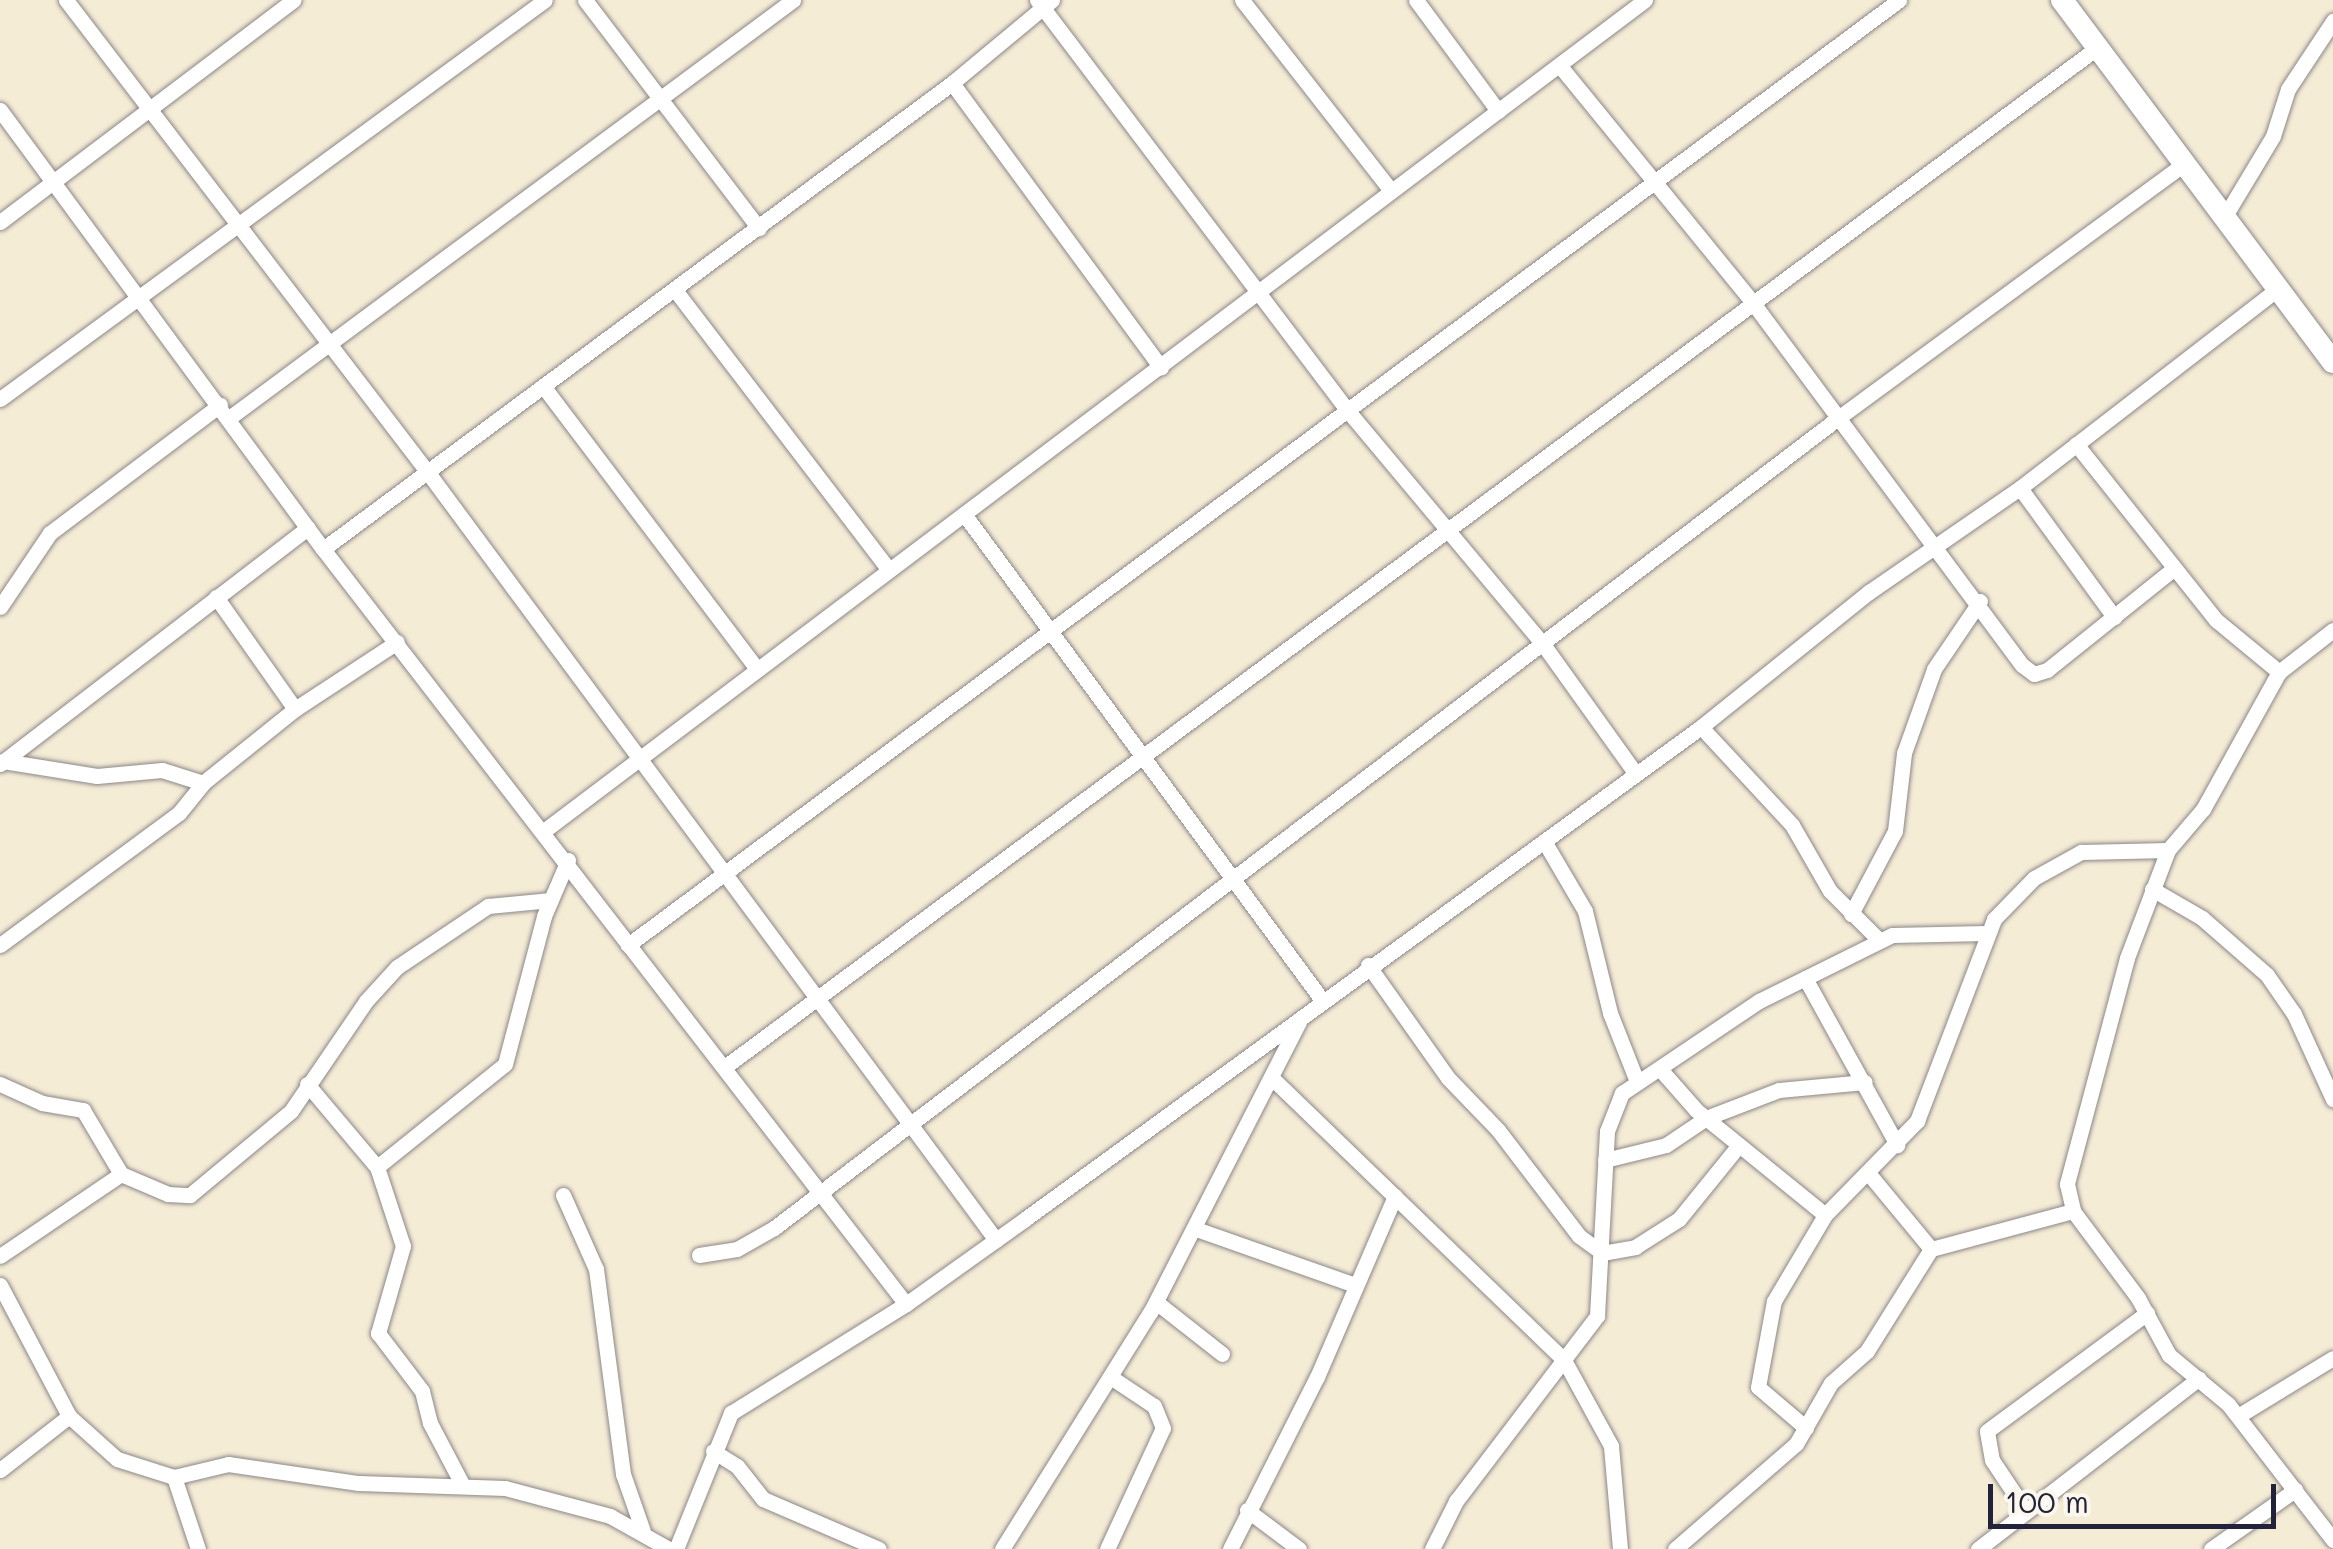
<!DOCTYPE html>
<html>
<head>
<meta charset="utf-8">
<style>
  body { margin:0 }
  #map { position:relative; width:2333px; height:1549px; overflow:hidden; background:#f5ecd6; font-family:Mali,sans-serif }
  div>[style] { position:absolute }
  .roads { filter:drop-shadow(0 0 2px #8c8788) drop-shadow(0 0 2px #8c8788) }
  .minor>* { height:15px; margin:-7.5px; padding:0 7.5px; transform-origin:7.5px; border-radius:7.5px; background:#fff }
  .secondary>* { height:22px; margin:-11px; padding:0 11px; transform-origin:11px; border-radius:11px; background:#fff }
  span { translate:-50% -50%; white-space:nowrap; text-align:center; line-height:1.15; -webkit-text-stroke:9px #fbf7ec; paint-order:stroke }
  .scale { position:absolute; left:1988px; top:1484px; width:288px; height:45px; box-sizing:border-box; border:5px solid #22223b; border-top:0; padding-left:12px; font-size:30px; line-height:35px; white-space:nowrap; color:#22223b; -webkit-text-stroke:8px #fbf7ec; paint-order:stroke }
</style>
</head>
<body>
<div id="map">
  <div class="roads">
    <div class="minor">
      <div style="left:66px;top:0;width:592px;rotate:52.55deg"></div>
      <div style="left:426px;top:470px;width:958px;rotate:53.49deg"></div>
      <div style="left:585px;top:0;width:287px;rotate:52.7deg"></div>
      <div style="left:1037px;top:0;width:515px;rotate:52.89deg"></div>
      <div style="left:1348px;top:411px;width:307px;rotate:50.1deg"></div>
      <div style="left:1545px;top:647px;width:156px;rotate:54.4deg"></div>
      <div style="left:1242px;top:0;width:242px;rotate:52deg"></div>
      <div style="left:1416px;top:0;width:138px;rotate:53.5deg"></div>
      <div style="left:1560px;top:66px;width:306px;rotate:50.8deg"></div>
      <div style="left:1753px;top:303px;width:451px;rotate:53.4deg"></div>
      <div style="left:2022px;top:665px;width:15px;rotate:37deg"></div>
      <div style="left:2034px;top:674px;width:14px;rotate:-17deg"></div>
      <div style="left:2047px;top:670px;width:161px;rotate:-38.7deg"></div>
      <div style="left:952px;top:83px;width:353px;rotate:53.7deg"></div>
      <div style="left:0;top:110px;width:545px;rotate:53.66deg"></div>
      <div style="left:323px;top:549px;width:954px;rotate:52.33deg"></div>
      <div style="left:2225px;top:216px;width:93px;rotate:-59deg"></div>
      <div style="left:2273px;top:136px;width:49px;rotate:-72.3deg"></div>
      <div style="left:2288px;top:89px;width:82px;rotate:-56.5deg"></div>
      <div style="left:0;top:222px;width:368px;rotate:-37.1deg"></div>
      <div style="left:675px;top:290px;width:351px;rotate:52.6deg"></div>
      <div style="left:543px;top:386px;width:353px;rotate:52.9deg"></div>
      <div style="left:0;top:399px;width:675px;rotate:-36.21deg"></div>
      <div style="left:229px;top:418px;width:702px;rotate:-36.54deg"></div>
      <div style="left:2076px;top:444px;width:225px;rotate:51.5deg"></div>
      <div style="left:2216px;top:620px;width:82px;rotate:39.5deg"></div>
      <div style="left:2020px;top:488px;width:160px;rotate:53.9deg"></div>
      <div style="left:964px;top:514px;width:604px;rotate:53.62deg"></div>
      <div style="left:323px;top:549px;width:783px;rotate:-36.53deg"></div>
      <div style="left:952px;top:83px;width:130px;rotate:-39.7deg"></div>
      <div style="left:216px;top:597px;width:137px;rotate:54.8deg"></div>
      <div style="left:0;top:607px;width:89px;rotate:-56deg"></div>
      <div style="left:50px;top:533px;width:213px;rotate:-37deg"></div>
      <div style="left:2333px;top:630px;width:68px;rotate:142.1deg"></div>
      <div style="left:2279px;top:672px;width:157px;rotate:119deg"></div>
      <div style="left:2203px;top:809px;width:54px;rotate:130.5deg"></div>
      <div style="left:2168px;top:850px;width:116px;rotate:110.8deg"></div>
      <div style="left:2127px;top:958px;width:234px;rotate:104.9deg"></div>
      <div style="left:2067px;top:1184px;width:28px;rotate:77deg"></div>
      <div style="left:2073px;top:1211px;width:109px;rotate:53.2deg"></div>
      <div style="left:2138px;top:1298px;width:65px;rotate:61.5deg"></div>
      <div style="left:2169px;top:1355px;width:77px;rotate:39.7deg"></div>
      <div style="left:2228px;top:1404px;width:172px;rotate:52.3deg"></div>
      <div style="left:1701px;top:727px;width:134px;rotate:47.1deg"></div>
      <div style="left:1792px;top:825px;width:76px;rotate:60.1deg"></div>
      <div style="left:1830px;top:891px;width:69px;rotate:45deg"></div>
      <div style="left:3px;top:761px;width:95px;rotate:9.1deg"></div>
      <div style="left:97px;top:776px;width:65px;rotate:-5.3deg"></div>
      <div style="left:162px;top:770px;width:43px;rotate:17.6deg"></div>
      <div style="left:0;top:764px;width:388px;rotate:-37.5deg"></div>
      <div style="left:545px;top:830px;width:1378px;rotate:-37.04deg"></div>
      <div style="left:1544px;top:841px;width:81px;rotate:59.6deg"></div>
      <div style="left:1585px;top:911px;width:105px;rotate:76.2deg"></div>
      <div style="left:1610px;top:1013px;width:71px;rotate:68.5deg"></div>
      <div style="left:2152px;top:889px;width:58px;rotate:30.1deg"></div>
      <div style="left:2202px;top:918px;width:86px;rotate:41.2deg"></div>
      <div style="left:2267px;top:975px;width:47px;rotate:55.3deg"></div>
      <div style="left:2294px;top:1014px;width:94px;rotate:65.4deg"></div>
      <div style="left:1851px;top:914px;width:94px;rotate:-62.1deg"></div>
      <div style="left:1895px;top:831px;width:79px;rotate:-83.4deg"></div>
      <div style="left:1904px;top:753px;width:89px;rotate:-70.3deg"></div>
      <div style="left:1934px;top:669px;width:82px;rotate:-55.9deg"></div>
      <div style="left:0;top:945px;width:222px;rotate:-36.4deg"></div>
      <div style="left:179px;top:813px;width:38px;rotate:-51deg"></div>
      <div style="left:203px;top:783px;width:118px;rotate:-38.8deg"></div>
      <div style="left:295px;top:709px;width:122px;rotate:-33.3deg"></div>
      <div style="left:628px;top:945px;width:1584px;rotate:-36.63deg"></div>
      <div style="left:1368px;top:965px;width:138px;rotate:54.7deg"></div>
      <div style="left:1448px;top:1078px;width:72px;rotate:46.1deg"></div>
      <div style="left:1498px;top:1130px;width:133px;rotate:52.6deg"></div>
      <div style="left:1579px;top:1236px;width:29px;rotate:36deg"></div>
      <div style="left:1602px;top:1253px;width:34px;rotate:-10deg"></div>
      <div style="left:1635px;top:1247px;width:52px;rotate:-32.5deg"></div>
      <div style="left:1679px;top:1219px;width:95px;rotate:-51deg"></div>
      <div style="left:1805px;top:978px;width:191px;rotate:61.1deg"></div>
      <div style="left:726px;top:1066px;width:1709px;rotate:-36.6deg"></div>
      <div style="left:1660px;top:1069px;width:55px;rotate:48.7deg"></div>
      <div style="left:1696px;top:1110px;width:166px;rotate:39.1deg"></div>
      <div style="left:1274px;top:1080px;width:403px;rotate:44deg"></div>
      <div style="left:1564px;top:1360px;width:98px;rotate:61.3deg"></div>
      <div style="left:1611px;top:1446px;width:103px;rotate:85deg"></div>
      <div style="left:0;top:1084px;width:46px;rotate:24.3deg"></div>
      <div style="left:42px;top:1103px;width:42px;rotate:9.7deg"></div>
      <div style="left:83px;top:1110px;width:74px;rotate:59.3deg"></div>
      <div style="left:121px;top:1174px;width:146px;rotate:145.9deg"></div>
      <div style="left:307px;top:1084px;width:109px;rotate:49.9deg"></div>
      <div style="left:377px;top:1167px;width:83px;rotate:71.8deg"></div>
      <div style="left:403px;top:1246px;width:91px;rotate:106deg"></div>
      <div style="left:378px;top:1333px;width:73px;rotate:52.8deg"></div>
      <div style="left:422px;top:1391px;width:33px;rotate:76deg"></div>
      <div style="left:430px;top:1423px;width:69px;rotate:62.3deg"></div>
      <div style="left:1605px;top:1160px;width:63px;rotate:-13.8deg"></div>
      <div style="left:1666px;top:1145px;width:48px;rotate:-34deg"></div>
      <div style="left:1706px;top:1118px;width:78px;rotate:-21deg"></div>
      <div style="left:1779px;top:1090px;width:86px;rotate:-5.3deg"></div>
      <div style="left:377px;top:1167px;width:164px;rotate:-38.8deg"></div>
      <div style="left:505px;top:1064px;width:153px;rotate:-75.2deg"></div>
      <div style="left:544px;top:916px;width:61px;rotate:-66.8deg"></div>
      <div style="left:121px;top:1174px;width:51px;rotate:23.1deg"></div>
      <div style="left:168px;top:1194px;width:22px;rotate:3deg"></div>
      <div style="left:190px;top:1195px;width:131px;rotate:-39.7deg"></div>
      <div style="left:291px;top:1111px;width:133px;rotate:-55.7deg"></div>
      <div style="left:366px;top:1001px;width:46px;rotate:-47.6deg"></div>
      <div style="left:397px;top:967px;width:110px;rotate:-33.8deg"></div>
      <div style="left:488px;top:906px;width:63px;rotate:-5.4deg"></div>
      <div style="left:1869px;top:1174px;width:97px;rotate:50.4deg"></div>
      <div style="left:563px;top:1195px;width:81px;rotate:66deg"></div>
      <div style="left:596px;top:1269px;width:207px;rotate:82.5deg"></div>
      <div style="left:623px;top:1474px;width:60px;rotate:70.7deg"></div>
      <div style="left:1196px;top:1229px;width:169px;rotate:19.4deg"></div>
      <div style="left:699px;top:1255px;width:38px;rotate:-9deg"></div>
      <div style="left:737px;top:1249px;width:43px;rotate:-29.6deg"></div>
      <div style="left:774px;top:1228px;width:1337px;rotate:-37.28deg"></div>
      <div style="left:1838px;top:418px;width:431px;rotate:-36.3deg"></div>
      <div style="left:0;top:1285px;width:148px;rotate:62.2deg"></div>
      <div style="left:1156px;top:1302px;width:84px;rotate:38.2deg"></div>
      <div style="left:2238px;top:1416px;width:111px;rotate:-31.4deg"></div>
      <div style="left:1806px;top:1428px;width:63px;rotate:-139.5deg"></div>
      <div style="left:1758px;top:1387px;width:87px;rotate:-79.5deg"></div>
      <div style="left:1774px;top:1301px;width:100px;rotate:-59.3deg"></div>
      <div style="left:1825px;top:1215px;width:132px;rotate:-45.6deg"></div>
      <div style="left:1917px;top:1121px;width:216px;rotate:-69.1deg"></div>
      <div style="left:1994px;top:919px;width:57px;rotate:-45.7deg"></div>
      <div style="left:2034px;top:878px;width:54px;rotate:-29deg"></div>
      <div style="left:2081px;top:852px;width:87px;rotate:-1.3deg"></div>
      <div style="left:713px;top:1451px;width:28px;rotate:32deg"></div>
      <div style="left:737px;top:1466px;width:42px;rotate:51.8deg"></div>
      <div style="left:763px;top:1499px;width:126px;rotate:23.3deg"></div>
      <div style="left:0;top:1470px;width:88px;rotate:-38deg"></div>
      <div style="left:69px;top:1416px;width:64px;rotate:41.9deg"></div>
      <div style="left:117px;top:1459px;width:60px;rotate:17.5deg"></div>
      <div style="left:174px;top:1477px;width:56px;rotate:-13.5deg"></div>
      <div style="left:228px;top:1464px;width:132px;rotate:8.3deg"></div>
      <div style="left:359px;top:1483px;width:146px;rotate:2deg"></div>
      <div style="left:505px;top:1488px;width:109px;rotate:14.9deg"></div>
      <div style="left:610px;top:1516px;width:68px;rotate:29.2deg"></div>
      <div style="left:174px;top:1477px;width:76px;rotate:71.6deg"></div>
      <div style="left:1247px;top:1510px;width:65px;rotate:36.9deg"></div>
      <div style="left:2026px;top:1511px;width:61px;rotate:-123.7deg"></div>
      <div style="left:1992px;top:1460px;width:29px;rotate:-100deg"></div>
      <div style="left:1987px;top:1431px;width:199px;rotate:-36.4deg"></div>
      <div style="left:676px;top:1549px;width:147px;rotate:-68deg"></div>
      <div style="left:731px;top:1413px;width:206px;rotate:-31.9deg"></div>
      <div style="left:906px;top:1304px;width:146px;rotate:-35.5deg"></div>
      <div style="left:1025px;top:1219px;width:836px;rotate:-36.05deg"></div>
      <div style="left:1701px;top:727px;width:216px;rotate:-38.8deg"></div>
      <div style="left:1869px;top:592px;width:183px;rotate:-34.6deg"></div>
      <div style="left:2020px;top:488px;width:327px;rotate:-37.7deg"></div>
      <div style="left:1002px;top:1549px;width:281px;rotate:-58deg"></div>
      <div style="left:1151px;top:1311px;width:325px;rotate:-62.9deg"></div>
      <div style="left:1107px;top:1549px;width:133px;rotate:-65.2deg"></div>
      <div style="left:1163px;top:1428px;width:24px;rotate:-112deg"></div>
      <div style="left:1154px;top:1406px;width:50px;rotate:-146.3deg"></div>
      <div style="left:1230px;top:1549px;width:193px;rotate:-63.2deg"></div>
      <div style="left:1317px;top:1377px;width:197px;rotate:-66.7deg"></div>
      <div style="left:1432px;top:1549px;width:54px;rotate:-63.4deg"></div>
      <div style="left:1456px;top:1501px;width:233px;rotate:-52.7deg"></div>
      <div style="left:1597px;top:1316px;width:185px;rotate:-86.9deg"></div>
      <div style="left:1607px;top:1131px;width:41px;rotate:-68.5deg"></div>
      <div style="left:1622px;top:1093px;width:165px;rotate:-33.9deg"></div>
      <div style="left:1759px;top:1001px;width:148px;rotate:-26.4deg"></div>
      <div style="left:1892px;top:935px;width:94px;rotate:-1.2deg"></div>
      <div style="left:1675px;top:1549px;width:160px;rotate:-41deg"></div>
      <div style="left:1796px;top:1444px;width:70px;rotate:-60.2deg"></div>
      <div style="left:1831px;top:1383px;width:48px;rotate:-41.6deg"></div>
      <div style="left:1867px;top:1351px;width:120px;rotate:-57.9deg"></div>
      <div style="left:1931px;top:1249px;width:147px;rotate:-15deg"></div>
      <div style="left:1978px;top:1549px;width:279px;rotate:-37.7deg"></div>
      <div style="left:2211px;top:1549px;width:103px;rotate:-35.1deg"></div>
    </div>
    <div class="secondary">
      <div style="left:2062px;top:0;width:452px;rotate:53.2deg"></div>
    </div>
  </div>
  <div class="scale">100 m</div>
</div>
</body>
</html>
